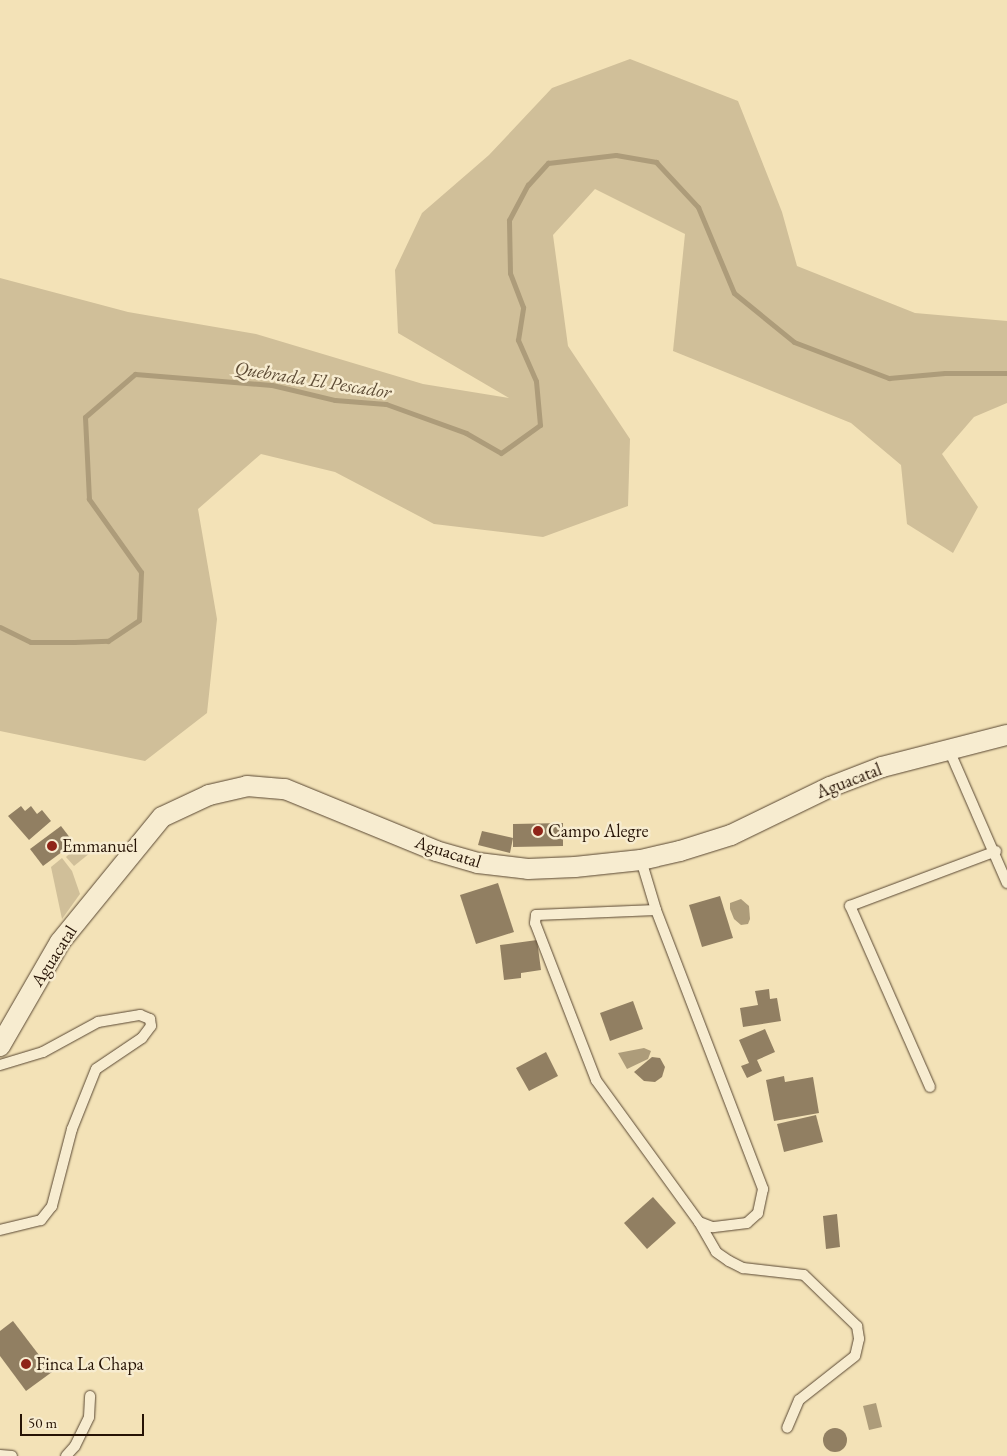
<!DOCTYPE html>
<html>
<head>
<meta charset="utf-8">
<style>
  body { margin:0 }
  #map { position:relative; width:1007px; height:1456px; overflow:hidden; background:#f3e2b7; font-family:"EB Garamond",serif }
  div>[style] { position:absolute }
  .green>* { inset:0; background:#d0bf99 }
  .water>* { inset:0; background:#ad9c7a }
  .stream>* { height:5px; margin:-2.5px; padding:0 2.5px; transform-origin:2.5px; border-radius:2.5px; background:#ad9c7a }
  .building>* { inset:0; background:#917f62 }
  .round { border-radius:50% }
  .roads { filter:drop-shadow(0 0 1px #594732) drop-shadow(0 0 1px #594732) }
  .lane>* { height:10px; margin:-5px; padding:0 5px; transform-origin:5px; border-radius:5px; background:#f7ecd0 }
  .street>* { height:20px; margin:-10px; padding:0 10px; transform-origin:10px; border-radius:10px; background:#f7ecd0 }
  .dots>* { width:14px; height:14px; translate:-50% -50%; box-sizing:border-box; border:2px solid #f7ecd0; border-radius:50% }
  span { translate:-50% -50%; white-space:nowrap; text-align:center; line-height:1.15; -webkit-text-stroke:5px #f7ecd0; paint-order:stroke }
  .street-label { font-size:18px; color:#261305 }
  .poi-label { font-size:18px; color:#261305 }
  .left { translate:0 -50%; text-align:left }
  .water-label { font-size:19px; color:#5c4a34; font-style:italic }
  .scale { position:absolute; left:20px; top:1414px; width:124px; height:22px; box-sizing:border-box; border:2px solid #261305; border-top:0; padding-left:6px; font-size:15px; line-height:18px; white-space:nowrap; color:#261305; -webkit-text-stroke:4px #f7ecd0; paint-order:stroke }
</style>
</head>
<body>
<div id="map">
  <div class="green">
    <div style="clip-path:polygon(630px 59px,738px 101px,782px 212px,797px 266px,915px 313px,1007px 321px,1007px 403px,974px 417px,942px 454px,978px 507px,953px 553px,907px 524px,901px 465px,851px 423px,673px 351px,685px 234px,595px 189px,553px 235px,568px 346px,630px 439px,628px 506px,543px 537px,434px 524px,335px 472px,261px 454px,198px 509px,217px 619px,207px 713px,145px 761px,0 731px,0 278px,128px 312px,256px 334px,423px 384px,509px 398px,398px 333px,395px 270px,422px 213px,489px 155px,552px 88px)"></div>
    <div style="clip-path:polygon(81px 843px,90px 853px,74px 866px,66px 857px)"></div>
    <div style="clip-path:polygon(62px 858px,72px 871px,80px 894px,62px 919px,51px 867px)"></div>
  </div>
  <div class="water">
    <div style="clip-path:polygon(741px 899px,749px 906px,750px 919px,748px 924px,741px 925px,734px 919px,730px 909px,730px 903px)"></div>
    <div style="clip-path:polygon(644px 1048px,651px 1051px,648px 1059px,627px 1069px,618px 1053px)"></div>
    <div style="clip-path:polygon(876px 1403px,882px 1427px,869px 1430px,863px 1406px)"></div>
  </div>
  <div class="stream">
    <div style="left:0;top:627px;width:34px;rotate:26deg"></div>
    <div style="left:31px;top:642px;width:43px"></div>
    <div style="left:74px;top:642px;width:34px;rotate:-2deg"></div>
    <div style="left:108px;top:641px;width:37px;rotate:-34deg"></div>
    <div style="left:139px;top:620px;width:48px;rotate:-87.6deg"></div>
    <div style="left:141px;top:572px;width:90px;rotate:-125.5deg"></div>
    <div style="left:89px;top:499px;width:82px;rotate:-92.8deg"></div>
    <div style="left:85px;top:417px;width:66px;rotate:-40.7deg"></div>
    <div style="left:135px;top:374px;width:137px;rotate:4.6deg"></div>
    <div style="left:272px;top:385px;width:65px;rotate:13.4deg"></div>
    <div style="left:335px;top:400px;width:51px;rotate:4.5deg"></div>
    <div style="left:386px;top:404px;width:85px;rotate:19.9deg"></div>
    <div style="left:466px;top:433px;width:40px;rotate:29.7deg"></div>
    <div style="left:501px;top:453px;width:48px;rotate:-35.7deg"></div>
    <div style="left:540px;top:425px;width:44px;rotate:-95.2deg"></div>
    <div style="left:536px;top:381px;width:45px;rotate:-113.7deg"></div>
    <div style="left:518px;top:340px;width:33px;rotate:-81deg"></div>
    <div style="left:523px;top:307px;width:36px;rotate:-111deg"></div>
    <div style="left:510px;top:273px;width:53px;rotate:-91.1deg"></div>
    <div style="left:509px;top:220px;width:40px;rotate:-62deg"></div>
    <div style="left:528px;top:185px;width:30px;rotate:-48deg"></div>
    <div style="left:548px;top:163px;width:68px;rotate:-6.7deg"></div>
    <div style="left:616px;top:155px;width:41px;rotate:9.9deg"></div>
    <div style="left:656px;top:162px;width:62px;rotate:47deg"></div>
    <div style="left:698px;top:207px;width:93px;rotate:67.3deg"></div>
    <div style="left:734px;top:293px;width:77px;rotate:39.2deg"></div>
    <div style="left:794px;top:342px;width:102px;rotate:20.8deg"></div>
    <div style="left:889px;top:378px;width:56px;rotate:-5.1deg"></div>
    <div style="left:945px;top:373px;width:62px"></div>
  </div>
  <div class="building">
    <div style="clip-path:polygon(21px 806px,25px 811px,31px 806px,37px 814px,42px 810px,51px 821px,29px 840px,8px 816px)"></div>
    <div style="clip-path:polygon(563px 823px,563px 846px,513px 847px,513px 824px)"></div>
    <div style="clip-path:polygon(61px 826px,74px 843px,43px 866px,30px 849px)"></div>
    <div style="clip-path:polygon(482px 831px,513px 838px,510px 853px,478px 845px)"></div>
    <div style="clip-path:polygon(498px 883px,514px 932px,476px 944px,460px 895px)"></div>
    <div style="clip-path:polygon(720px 896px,733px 938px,702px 947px,689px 905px)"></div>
    <div style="clip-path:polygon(537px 940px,541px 970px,521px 973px,521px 978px,504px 980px,500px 945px)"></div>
    <div style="clip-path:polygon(769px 989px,770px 999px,777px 998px,781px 1021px,743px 1027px,740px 1008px,758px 1005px,755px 991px)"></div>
    <div style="clip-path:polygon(633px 1001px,643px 1029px,610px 1041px,600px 1013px)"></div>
    <div style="clip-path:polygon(765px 1029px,775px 1052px,757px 1060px,762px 1071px,747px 1078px,741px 1066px,749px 1063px,739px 1040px)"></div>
    <div style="clip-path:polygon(546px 1052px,558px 1076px,529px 1091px,516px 1068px)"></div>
    <div style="clip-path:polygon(652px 1057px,660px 1058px,665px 1067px,662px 1077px,655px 1082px,644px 1081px,634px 1072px)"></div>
    <div style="clip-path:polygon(784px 1076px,785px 1082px,813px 1077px,819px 1113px,774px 1121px,766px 1080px)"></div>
    <div style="clip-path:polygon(816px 1115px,823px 1142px,784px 1152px,777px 1124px)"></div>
    <div style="clip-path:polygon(653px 1197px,676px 1223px,647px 1249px,624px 1223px)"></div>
    <div style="clip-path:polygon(837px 1214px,840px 1247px,826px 1249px,823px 1216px)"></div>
    <div style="clip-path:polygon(13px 1321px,52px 1372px,26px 1391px,0 1356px,0 1331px)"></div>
    <div class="round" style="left:823px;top:1428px;width:24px;height:24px"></div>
  </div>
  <div class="roads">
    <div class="lane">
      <div style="left:950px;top:752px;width:143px;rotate:66.5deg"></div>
      <div style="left:641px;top:860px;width:52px;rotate:73.3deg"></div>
      <div style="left:656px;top:910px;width:299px;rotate:69deg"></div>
      <div style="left:763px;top:1189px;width:25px;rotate:102deg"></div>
      <div style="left:758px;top:1213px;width:15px;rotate:138deg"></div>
      <div style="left:747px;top:1223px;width:35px;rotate:173deg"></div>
      <div style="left:712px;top:1227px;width:14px;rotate:-159deg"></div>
      <div style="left:699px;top:1222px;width:175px;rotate:-126deg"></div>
      <div style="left:596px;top:1080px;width:168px;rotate:-111.2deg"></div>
      <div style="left:535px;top:923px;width:8px;rotate:-83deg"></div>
      <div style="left:536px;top:915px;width:120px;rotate:-2.4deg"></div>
      <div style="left:0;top:1065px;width:45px;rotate:-16.8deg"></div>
      <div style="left:43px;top:1052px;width:63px;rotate:-28.6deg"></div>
      <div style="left:98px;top:1022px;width:43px;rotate:-9.5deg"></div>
      <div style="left:140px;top:1015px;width:11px;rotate:22deg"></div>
      <div style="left:150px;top:1019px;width:7px;rotate:82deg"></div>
      <div style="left:151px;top:1026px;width:15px;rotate:127deg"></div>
      <div style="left:142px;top:1038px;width:55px;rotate:146deg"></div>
      <div style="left:96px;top:1069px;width:65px;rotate:111.8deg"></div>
      <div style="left:72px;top:1129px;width:80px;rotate:104.6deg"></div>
      <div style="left:52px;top:1206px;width:18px;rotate:128deg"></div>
      <div style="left:41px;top:1220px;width:42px;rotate:166.3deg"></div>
      <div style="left:930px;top:1087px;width:198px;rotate:-113.8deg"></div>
      <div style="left:850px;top:906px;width:156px;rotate:-20.6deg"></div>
      <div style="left:699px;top:1222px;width:34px;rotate:60deg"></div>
      <div style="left:716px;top:1252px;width:16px;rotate:35deg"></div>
      <div style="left:729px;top:1261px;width:16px;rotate:27deg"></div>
      <div style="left:743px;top:1268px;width:61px;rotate:6.5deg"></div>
      <div style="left:804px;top:1275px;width:74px;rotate:43.9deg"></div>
      <div style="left:857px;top:1326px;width:13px;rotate:81deg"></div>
      <div style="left:859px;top:1339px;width:17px;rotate:103deg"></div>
      <div style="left:855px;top:1356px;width:71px;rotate:141.8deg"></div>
      <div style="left:799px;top:1400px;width:30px;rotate:113deg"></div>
      <div style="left:0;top:1455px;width:12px;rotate:5deg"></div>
      <div style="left:66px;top:1456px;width:13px;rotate:-48deg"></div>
      <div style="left:75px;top:1446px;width:32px;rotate:-64deg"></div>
      <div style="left:89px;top:1417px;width:21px;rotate:-87deg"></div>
    </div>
    <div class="street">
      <div style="left:0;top:1046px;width:120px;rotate:-60deg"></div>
      <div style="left:60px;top:942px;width:161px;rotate:-50.8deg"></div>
      <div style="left:162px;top:817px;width:52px;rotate:-25.1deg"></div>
      <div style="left:209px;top:795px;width:39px;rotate:-13deg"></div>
      <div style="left:247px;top:786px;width:38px;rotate:5deg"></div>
      <div style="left:285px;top:789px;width:163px;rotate:22.3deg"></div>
      <div style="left:436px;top:851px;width:44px;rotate:15.9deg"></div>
      <div style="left:478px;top:863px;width:50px;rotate:6.8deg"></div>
      <div style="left:528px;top:869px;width:47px;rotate:-2.4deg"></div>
      <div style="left:575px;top:867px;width:66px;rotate:-6.1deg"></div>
      <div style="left:641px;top:860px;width:40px;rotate:-13deg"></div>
      <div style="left:680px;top:851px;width:53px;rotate:-17.4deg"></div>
      <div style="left:731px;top:835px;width:110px;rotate:-25.9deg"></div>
      <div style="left:830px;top:787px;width:56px;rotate:-21deg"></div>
      <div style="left:882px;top:767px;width:129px;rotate:-14.4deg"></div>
    </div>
  </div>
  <div class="dots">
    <div style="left:538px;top:831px;background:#8f2418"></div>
    <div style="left:52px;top:846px;background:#8f2418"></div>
    <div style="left:26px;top:1364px;background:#8f2418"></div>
  </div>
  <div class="street-label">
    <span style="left:849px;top:781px;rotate:-21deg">Aguacatal</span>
    <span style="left:448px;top:852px;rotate:18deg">Aguacatal</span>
    <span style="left:54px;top:956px;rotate:-57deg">Aguacatal</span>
  </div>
  <div class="poi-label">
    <span class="left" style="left:548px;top:831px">Campo Alegre</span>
    <span class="left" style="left:62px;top:846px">Emmanuel</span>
    <span class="left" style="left:36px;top:1364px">Finca La Chapa</span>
  </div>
  <div class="water-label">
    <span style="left:313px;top:380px;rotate:9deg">Quebrada El Pescador</span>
  </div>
  <div class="scale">50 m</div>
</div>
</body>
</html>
